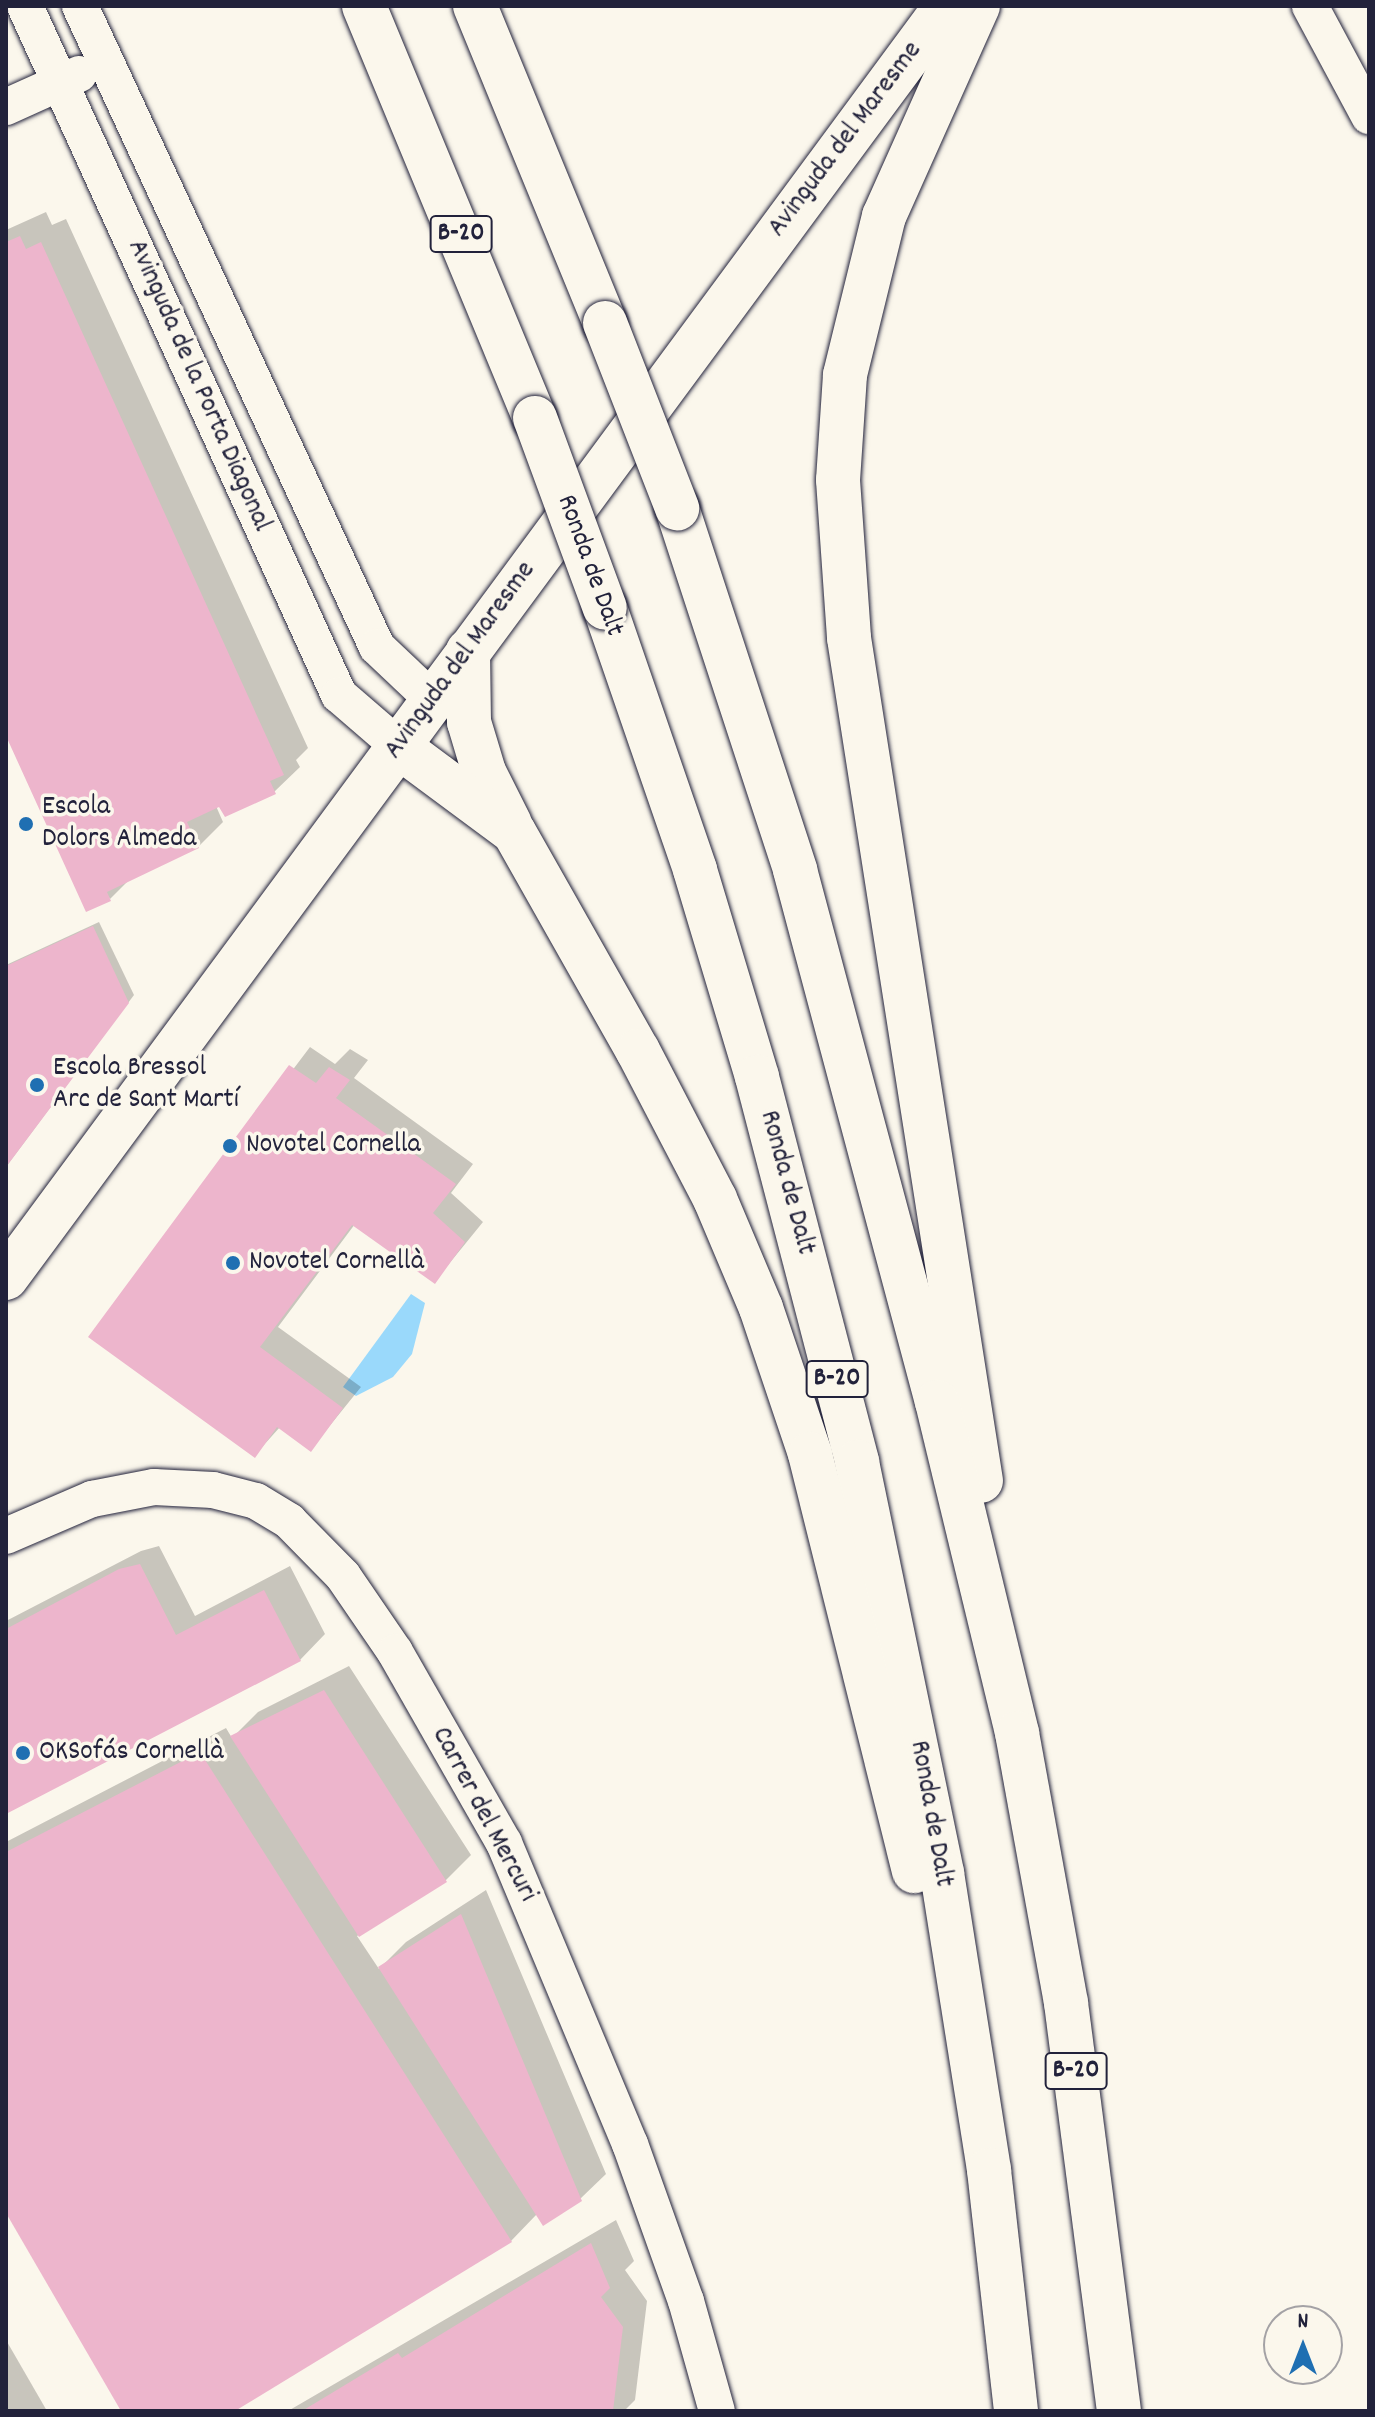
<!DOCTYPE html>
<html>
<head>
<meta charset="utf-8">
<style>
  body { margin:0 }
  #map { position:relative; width:1375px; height:2417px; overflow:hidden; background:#fbf7ec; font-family:Dekko,sans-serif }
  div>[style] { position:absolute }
  .water>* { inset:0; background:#9ad9fb }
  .shadow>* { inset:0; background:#0003 }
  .building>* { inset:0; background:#edb5cc }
  .roads { filter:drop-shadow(0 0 2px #22223b) drop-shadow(0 0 2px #22223b) }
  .minor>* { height:36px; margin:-18px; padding:0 18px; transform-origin:18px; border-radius:18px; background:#fbf7ec }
  .secondary>* { height:44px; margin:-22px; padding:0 22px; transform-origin:22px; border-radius:22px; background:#fbf7ec }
  .trunk>* { height:44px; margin:-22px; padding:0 22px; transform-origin:22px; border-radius:22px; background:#fbf7ec }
  .bridges { filter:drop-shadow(0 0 2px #22223b) drop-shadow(0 0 2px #22223b) }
  .trunk-bridge>* { height:44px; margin:-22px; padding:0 22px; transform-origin:22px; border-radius:22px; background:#fbf7ec }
  .dots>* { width:22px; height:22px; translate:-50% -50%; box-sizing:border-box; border:4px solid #fbf7ec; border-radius:50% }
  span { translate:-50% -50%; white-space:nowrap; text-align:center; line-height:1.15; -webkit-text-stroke:7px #fbf7ec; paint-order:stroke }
  .shield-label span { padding:2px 6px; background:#fbf7ec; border:2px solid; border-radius:6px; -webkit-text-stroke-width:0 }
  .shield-label { font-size:26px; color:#22223b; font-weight:700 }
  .street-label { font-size:28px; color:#22223b }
  .poi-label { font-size:28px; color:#22223b }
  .left { translate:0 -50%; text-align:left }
  .frame { position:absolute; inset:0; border:8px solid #22223b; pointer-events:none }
  .north { position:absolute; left:1263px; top:2305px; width:80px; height:80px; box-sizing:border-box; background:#fbf7ec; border:2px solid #a4a2a5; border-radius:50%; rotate:0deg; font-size:22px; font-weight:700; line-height:32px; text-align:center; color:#22223b }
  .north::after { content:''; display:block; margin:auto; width:28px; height:36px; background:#1f6fb2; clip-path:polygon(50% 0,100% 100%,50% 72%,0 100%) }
</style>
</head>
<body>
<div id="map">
  <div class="water">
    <div style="clip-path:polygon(411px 1294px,425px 1303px,412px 1354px,393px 1377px,356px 1396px,343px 1387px)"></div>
  </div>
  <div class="shadow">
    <div style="clip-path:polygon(46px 212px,52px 225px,66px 219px,308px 748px,296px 760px,300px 767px,274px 792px,216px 806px,223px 822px,198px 847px,130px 879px,110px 899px,6px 732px,6px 230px)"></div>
    <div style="clip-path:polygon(99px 922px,134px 995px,6px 1167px,6px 965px)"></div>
    <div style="clip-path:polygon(310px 1047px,335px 1064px,350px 1049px,368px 1060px,354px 1078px,473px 1164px,451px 1193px,483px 1222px,435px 1281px,355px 1224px,278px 1327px,361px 1387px,311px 1449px,280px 1427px,254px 1456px,91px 1336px)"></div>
    <div style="clip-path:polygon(159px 1546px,195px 1616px,290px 1566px,325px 1634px,300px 1660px,6px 1812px,6px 1621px,141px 1551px)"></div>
    <div style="clip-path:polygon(349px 1666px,471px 1855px,446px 1880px,357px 1936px,379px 1969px,406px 1942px,486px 1890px,606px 2174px,580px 2199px,537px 2214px,511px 2241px,232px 2411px,123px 2411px,6px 2209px,6px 1842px,226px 1728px,232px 1738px,258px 1712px)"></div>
    <div style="clip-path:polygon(616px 2220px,634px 2261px,625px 2270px,647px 2301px,635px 2400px,624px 2411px,288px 2411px)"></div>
    <div style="clip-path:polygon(6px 2340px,47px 2411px,6px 2411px)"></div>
  </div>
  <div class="building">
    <div style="clip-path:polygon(20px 236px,26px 249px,41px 242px,284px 775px,270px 781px,276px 794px,225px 817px,219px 807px,187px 822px,199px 848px,107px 892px,111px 901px,86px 912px,6px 736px,6px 242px)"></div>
    <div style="clip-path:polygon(93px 926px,129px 1003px,6px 1167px,6px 966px)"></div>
    <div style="clip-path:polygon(289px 1065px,316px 1083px,329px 1067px,350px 1080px,336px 1098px,456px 1184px,433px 1213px,465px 1242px,435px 1284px,352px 1225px,260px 1347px,343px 1408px,311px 1452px,277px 1427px,255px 1458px,88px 1337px)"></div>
    <div style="clip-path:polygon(140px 1564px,176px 1635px,264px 1590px,301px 1661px,6px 1814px,6px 1629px,119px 1569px)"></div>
    <div style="clip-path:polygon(324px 1690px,447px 1882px,359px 1937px,230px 1736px)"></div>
    <div style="clip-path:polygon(200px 1752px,512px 2242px,235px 2411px,121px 2411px,6px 2213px,6px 1852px)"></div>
    <div style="clip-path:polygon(461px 1914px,582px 2201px,543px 2226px,378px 1967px)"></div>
    <div style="clip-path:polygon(591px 2243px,610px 2288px,601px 2297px,623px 2327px,613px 2411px,302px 2411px,398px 2353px,402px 2358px)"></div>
  </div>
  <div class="roads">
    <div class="minor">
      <div style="left:25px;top:6px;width:757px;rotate:65.5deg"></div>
      <div style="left:339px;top:695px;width:78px;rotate:40.8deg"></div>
      <div style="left:80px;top:6px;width:706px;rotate:65.14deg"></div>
      <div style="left:377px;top:647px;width:76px;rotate:43.4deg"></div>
      <div style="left:1310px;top:6px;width:125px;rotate:61.8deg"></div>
      <div style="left:6px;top:107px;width:80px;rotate:-24.3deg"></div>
      <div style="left:6px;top:1536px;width:94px;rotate:-23.3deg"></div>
      <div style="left:92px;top:1499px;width:63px;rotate:-11deg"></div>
      <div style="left:154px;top:1487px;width:59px;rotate:2.9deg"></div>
      <div style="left:213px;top:1490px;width:44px;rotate:14.3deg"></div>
      <div style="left:256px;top:1501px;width:39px;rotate:31deg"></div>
      <div style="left:289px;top:1521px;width:77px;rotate:45.5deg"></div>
      <div style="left:343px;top:1576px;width:92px;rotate:55.6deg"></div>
      <div style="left:395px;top:1652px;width:220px;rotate:60.3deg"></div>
      <div style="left:504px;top:1843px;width:326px;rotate:67.3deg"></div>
      <div style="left:630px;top:2144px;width:167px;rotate:70.4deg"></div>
      <div style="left:686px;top:2301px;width:114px;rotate:74.3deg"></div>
    </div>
    <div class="secondary">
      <div style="left:6px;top:1278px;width:1582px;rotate:-53.54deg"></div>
    </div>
    <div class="trunk">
      <div style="left:364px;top:6px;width:446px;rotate:67.5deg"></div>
      <div style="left:475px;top:6px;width:343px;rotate:67.7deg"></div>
      <div style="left:978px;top:6px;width:230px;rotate:114.1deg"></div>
      <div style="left:884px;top:216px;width:164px;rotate:103.8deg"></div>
      <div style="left:845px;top:375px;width:105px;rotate:93.8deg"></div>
      <div style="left:838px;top:480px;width:158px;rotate:86deg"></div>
      <div style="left:849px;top:638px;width:853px;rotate:81.1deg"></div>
      <div style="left:677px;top:508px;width:381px;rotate:71.9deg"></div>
      <div style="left:795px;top:870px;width:551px;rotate:75.06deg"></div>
      <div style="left:937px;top:1402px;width:341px;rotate:76.4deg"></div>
      <div style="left:1017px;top:1733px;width:274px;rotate:79.7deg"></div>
      <div style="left:1066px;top:2003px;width:411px;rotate:82.6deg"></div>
      <div style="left:605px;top:608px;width:277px;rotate:71deg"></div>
      <div style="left:695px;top:870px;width:216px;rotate:73.3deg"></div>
      <div style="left:757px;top:1077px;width:398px;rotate:75.4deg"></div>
      <div style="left:857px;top:1462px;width:420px;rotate:78.3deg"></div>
      <div style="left:942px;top:1873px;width:301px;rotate:81deg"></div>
      <div style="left:989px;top:2170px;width:243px;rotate:83.6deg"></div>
      <div style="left:468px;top:651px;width:71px;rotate:89.2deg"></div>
      <div style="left:469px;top:722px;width:52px;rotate:73.3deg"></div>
      <div style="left:484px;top:772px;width:58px;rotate:63.4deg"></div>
      <div style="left:398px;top:746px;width:144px;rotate:36.6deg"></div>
      <div style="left:514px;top:832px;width:252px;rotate:60.5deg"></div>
      <div style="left:638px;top:1051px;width:167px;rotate:62.5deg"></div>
      <div style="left:715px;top:1199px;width:118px;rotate:67.1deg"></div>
      <div style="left:761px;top:1308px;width:154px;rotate:71.4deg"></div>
      <div style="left:810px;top:1454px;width:430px;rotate:76deg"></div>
    </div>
  </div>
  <div class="bridges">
    <div class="trunk-bridge">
      <div style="left:605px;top:323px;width:199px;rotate:68.7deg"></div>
      <div style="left:535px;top:418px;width:202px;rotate:69.8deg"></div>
    </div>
  </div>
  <div class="dots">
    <div style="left:26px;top:824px;background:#1f6fb2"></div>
    <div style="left:37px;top:1085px;background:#1f6fb2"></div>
    <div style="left:230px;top:1146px;background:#1f6fb2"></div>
    <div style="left:233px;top:1263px;background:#1f6fb2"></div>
    <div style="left:23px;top:1753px;background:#1f6fb2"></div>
  </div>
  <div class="shield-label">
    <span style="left:461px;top:234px">B-20</span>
    <span style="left:837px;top:1379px">B-20</span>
    <span style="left:1076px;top:2071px">B-20</span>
  </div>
  <div class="street-label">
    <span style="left:846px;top:140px;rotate:-53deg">Avinguda del Maresme</span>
    <span style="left:198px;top:386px;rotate:66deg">Avinguda de la Porta Diagonal</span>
    <span style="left:589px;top:566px;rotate:70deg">Ronda de Dalt</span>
    <span style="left:461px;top:661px;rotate:-54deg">Avinguda del Maresme</span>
    <span style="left:786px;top:1183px;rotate:75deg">Ronda de Dalt</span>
    <span style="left:930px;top:1814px;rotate:80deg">Ronda de Dalt</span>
    <span style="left:483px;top:1815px;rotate:62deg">Carrer del Mercuri</span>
  </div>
  <div class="poi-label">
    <span class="left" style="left:42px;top:824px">Escola<br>Dolors Almeda</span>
    <span class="left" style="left:53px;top:1085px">Escola Bressol<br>Arc de Sant Martí</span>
    <span class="left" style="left:246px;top:1146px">Novotel Cornella</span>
    <span class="left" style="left:249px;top:1263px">Novotel Cornellà</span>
    <span class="left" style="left:39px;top:1753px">OKSofás Cornellà</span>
  </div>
  <div class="frame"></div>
  <div class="north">N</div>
</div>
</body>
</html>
